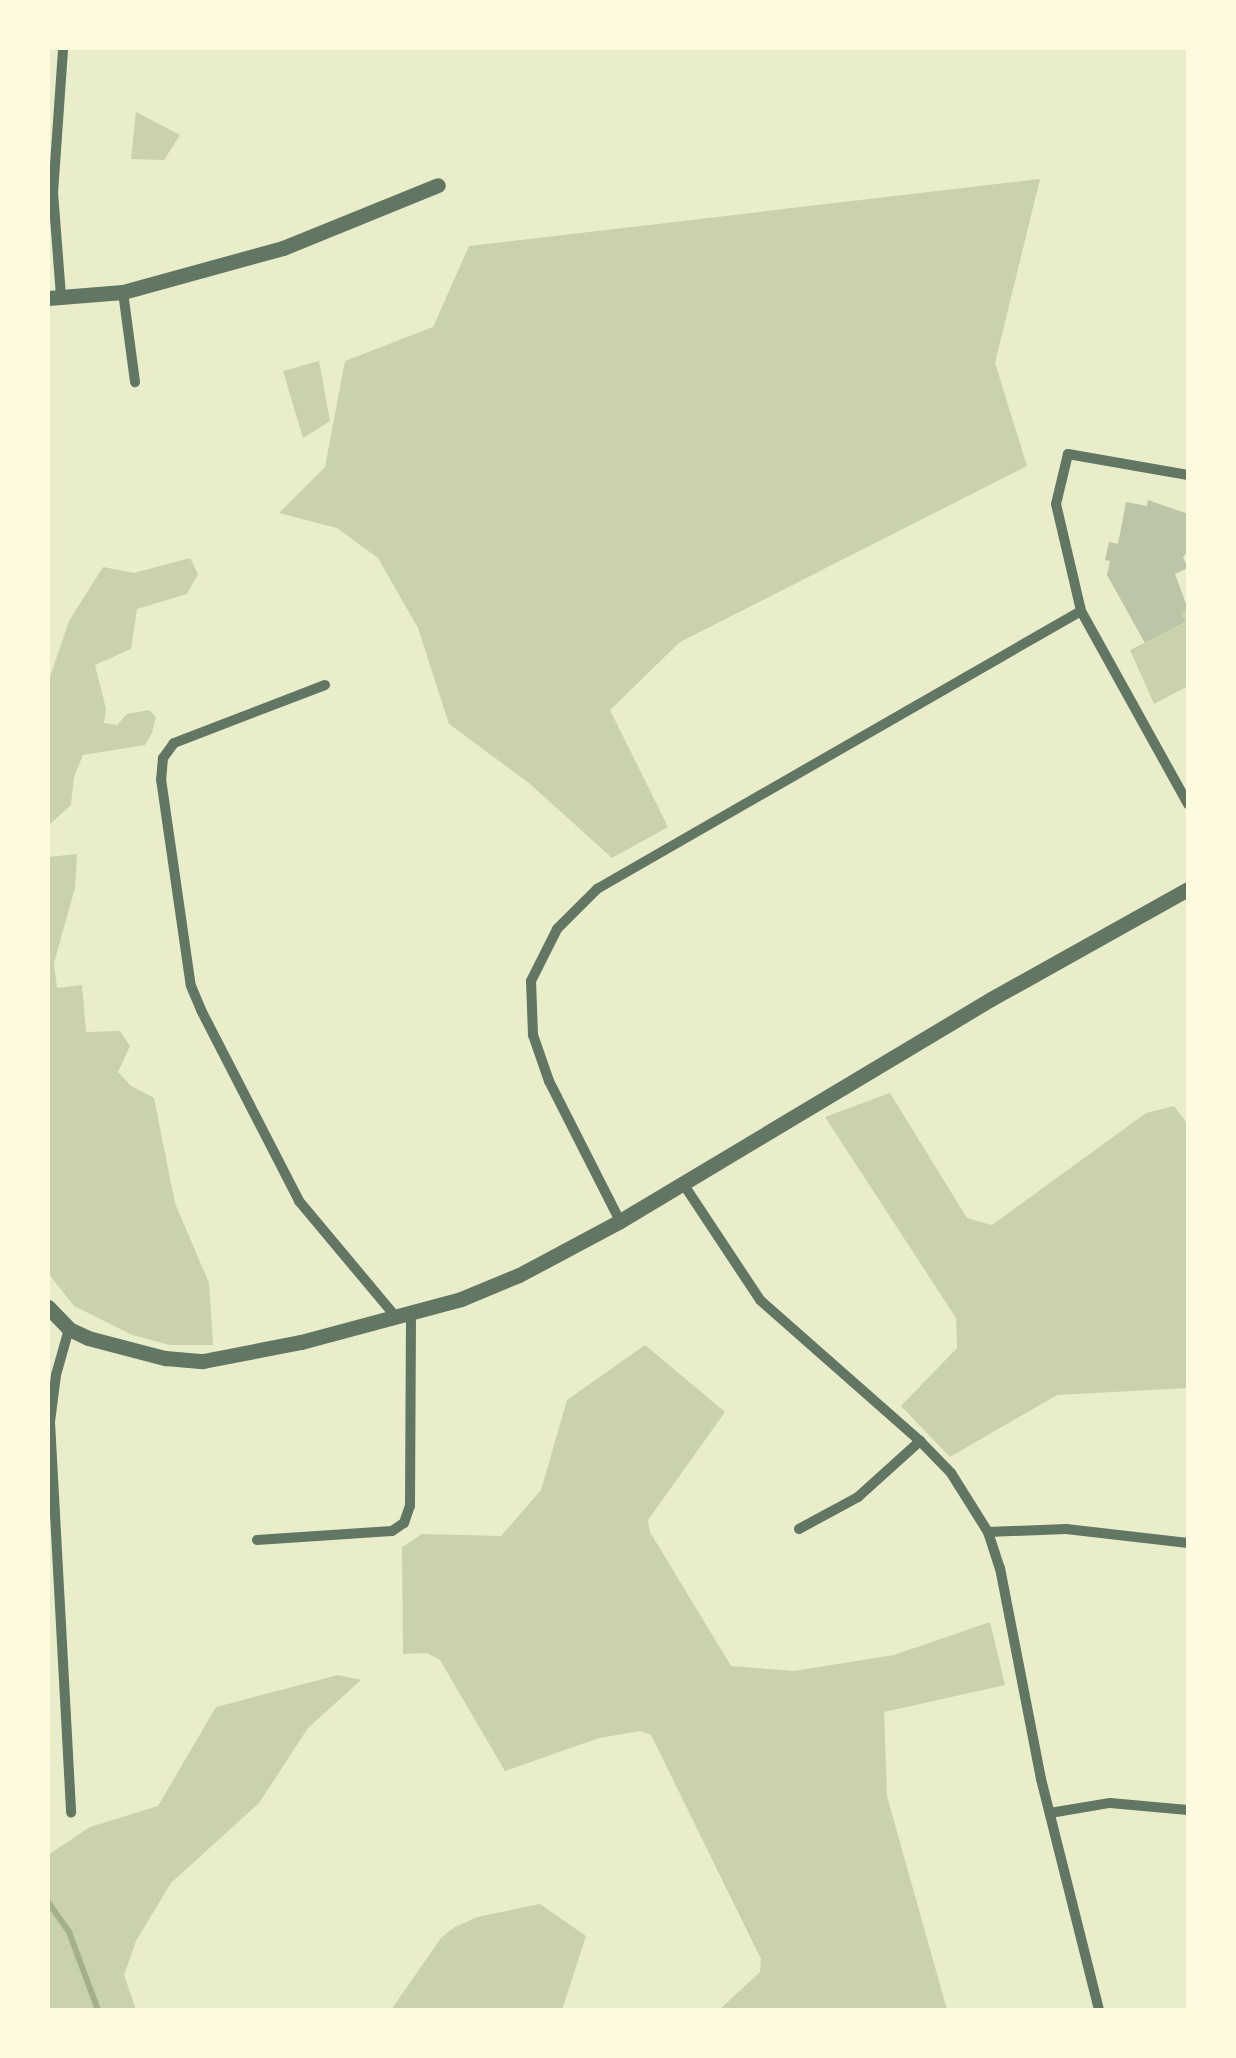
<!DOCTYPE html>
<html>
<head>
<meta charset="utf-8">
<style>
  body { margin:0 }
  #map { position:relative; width:1236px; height:2058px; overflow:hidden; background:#e9edc9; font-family:"IBM Plex Serif",serif }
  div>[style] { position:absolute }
  .green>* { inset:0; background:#cad2ad }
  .stream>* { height:6px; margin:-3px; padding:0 3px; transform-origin:3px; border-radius:3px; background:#a3b18a }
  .building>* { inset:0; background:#bcc5a7 }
  .minor>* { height:10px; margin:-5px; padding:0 5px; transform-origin:5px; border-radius:5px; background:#617663 }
  .tertiary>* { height:15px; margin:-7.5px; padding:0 7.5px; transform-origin:7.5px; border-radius:7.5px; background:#617663 }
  span { translate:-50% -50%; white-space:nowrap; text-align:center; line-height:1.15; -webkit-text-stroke:9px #fefae0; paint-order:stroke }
  .frame { position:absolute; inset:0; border:50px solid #fefae0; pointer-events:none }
</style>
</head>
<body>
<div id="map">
  <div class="green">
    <div style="clip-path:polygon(136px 112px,180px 135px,164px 160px,131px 159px)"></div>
    <div style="clip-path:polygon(1040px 179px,995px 363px,1027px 466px,680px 642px,610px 710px,668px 827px,612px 858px,529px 783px,449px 724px,418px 628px,378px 558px,337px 528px,279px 513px,325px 467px,345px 361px,433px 327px,469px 246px)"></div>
    <div style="clip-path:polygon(319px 361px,330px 421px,303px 438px,283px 371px)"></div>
    <div style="clip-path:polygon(190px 558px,198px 574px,187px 594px,137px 609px,131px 649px,95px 665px,106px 709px,104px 723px,117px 725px,127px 714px,149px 710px,156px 717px,152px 733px,145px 745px,83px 755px,74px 777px,71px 805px,48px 826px,48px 683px,69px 621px,103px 567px,134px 573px)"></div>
    <div style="clip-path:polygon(1188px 609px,1188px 686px,1154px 704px,1130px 650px,1185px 623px,1181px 613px)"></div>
    <div style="clip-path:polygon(77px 854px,75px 888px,54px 963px,57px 988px,82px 985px,86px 1032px,120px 1031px,130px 1046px,118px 1072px,131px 1086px,154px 1098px,175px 1203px,209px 1283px,213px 1345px,170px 1345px,132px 1335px,74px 1306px,48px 1273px,48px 857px)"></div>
    <div style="clip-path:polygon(890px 1093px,967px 1218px,992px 1225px,1146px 1113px,1174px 1106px,1188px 1125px,1188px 1388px,1057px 1395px,950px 1457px,901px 1406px,957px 1348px,956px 1318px,825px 1117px)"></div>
    <div style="clip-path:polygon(645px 1345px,725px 1412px,648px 1520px,650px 1532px,731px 1666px,794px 1671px,894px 1655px,990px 1622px,1005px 1685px,884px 1712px,887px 1796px,947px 2010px,719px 2010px,760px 1972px,761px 1959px,651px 1735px,640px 1731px,599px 1738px,505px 1771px,440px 1660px,427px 1653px,403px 1654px,402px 1547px,422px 1534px,501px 1536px,541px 1490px,567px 1400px)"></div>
    <div style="clip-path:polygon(338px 1675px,361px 1680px,308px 1728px,259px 1803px,171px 1883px,136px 1941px,124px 1975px,136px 2010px,48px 2010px,48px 1855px,90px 1827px,158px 1806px,216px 1707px)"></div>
    <div style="clip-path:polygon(540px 1904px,586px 1936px,562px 2010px,391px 2010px,441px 1938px,453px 1928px,477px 1917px)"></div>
  </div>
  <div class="stream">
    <div style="left:48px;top:1902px;width:37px;rotate:55deg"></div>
    <div style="left:69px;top:1932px;width:83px;rotate:69.6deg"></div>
  </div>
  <div class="building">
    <div style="clip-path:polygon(1148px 500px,1188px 514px,1188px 552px,1183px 557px,1188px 568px,1175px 574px,1188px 609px,1181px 613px,1186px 622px,1145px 643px,1107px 575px,1110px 561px,1105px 560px,1109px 542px,1118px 544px,1126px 502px,1147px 506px)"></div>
  </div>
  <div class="minor">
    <div style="left:123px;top:292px;width:91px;rotate:82.4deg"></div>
    <div style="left:61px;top:296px;width:103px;rotate:-94.4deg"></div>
    <div style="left:53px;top:193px;width:144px;rotate:-86deg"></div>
    <div style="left:1188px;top:475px;width:122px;rotate:-170.1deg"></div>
    <div style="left:1068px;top:454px;width:51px;rotate:103.5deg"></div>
    <div style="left:1056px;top:504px;width:110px;rotate:76.8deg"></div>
    <div style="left:1081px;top:611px;width:221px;rotate:61deg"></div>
    <div style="left:325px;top:685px;width:162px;rotate:159deg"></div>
    <div style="left:174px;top:743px;width:19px;rotate:126deg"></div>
    <div style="left:163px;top:758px;width:21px;rotate:95deg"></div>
    <div style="left:161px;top:779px;width:209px;rotate:81.8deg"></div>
    <div style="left:191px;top:986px;width:26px;rotate:67deg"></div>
    <div style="left:201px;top:1010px;width:215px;rotate:62.8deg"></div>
    <div style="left:299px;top:1201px;width:153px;rotate:50.1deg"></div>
    <div style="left:682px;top:1182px;width:141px;rotate:56.5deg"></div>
    <div style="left:760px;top:1300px;width:213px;rotate:41.4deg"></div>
    <div style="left:920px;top:1441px;width:45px;rotate:45.9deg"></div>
    <div style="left:951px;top:1473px;width:70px;rotate:57.9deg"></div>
    <div style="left:988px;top:1532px;width:38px;rotate:72deg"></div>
    <div style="left:1000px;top:1568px;width:215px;rotate:79deg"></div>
    <div style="left:1041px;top:1779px;width:238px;rotate:75.9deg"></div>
    <div style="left:620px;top:1221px;width:157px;rotate:-116.9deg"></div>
    <div style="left:549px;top:1081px;width:49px;rotate:-109.2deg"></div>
    <div style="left:533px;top:1035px;width:54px;rotate:-92.1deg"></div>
    <div style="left:531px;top:981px;width:58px;rotate:-63.4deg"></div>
    <div style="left:557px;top:929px;width:57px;rotate:-45deg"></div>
    <div style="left:597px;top:889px;width:558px;rotate:-29.87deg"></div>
    <div style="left:69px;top:1329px;width:48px;rotate:105.8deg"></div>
    <div style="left:56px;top:1375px;width:47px;rotate:97.3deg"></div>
    <div style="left:50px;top:1422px;width:391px;rotate:86.9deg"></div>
    <div style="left:799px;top:1529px;width:67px;rotate:-28.5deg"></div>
    <div style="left:858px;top:1497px;width:84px;rotate:-42.1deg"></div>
    <div style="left:988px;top:1532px;width:78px;rotate:-2.2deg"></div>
    <div style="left:1066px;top:1529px;width:123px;rotate:6.5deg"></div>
    <div style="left:257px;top:1540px;width:135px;rotate:-3.8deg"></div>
    <div style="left:392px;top:1531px;width:14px;rotate:-34deg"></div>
    <div style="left:404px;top:1523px;width:18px;rotate:-71deg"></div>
    <div style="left:410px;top:1506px;width:192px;rotate:-89.7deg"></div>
    <div style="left:1050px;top:1813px;width:61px;rotate:-9.5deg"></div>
    <div style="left:1110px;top:1803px;width:78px;rotate:5.1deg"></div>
  </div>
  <div class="tertiary">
    <div style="left:48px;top:298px;width:75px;rotate:-4.6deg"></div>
    <div style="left:123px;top:292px;width:166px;rotate:-15.4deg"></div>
    <div style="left:283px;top:248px;width:167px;rotate:-22.1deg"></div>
    <div style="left:48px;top:1307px;width:30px;rotate:46deg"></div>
    <div style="left:69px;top:1329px;width:21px;rotate:25deg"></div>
    <div style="left:88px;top:1338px;width:80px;rotate:14.6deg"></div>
    <div style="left:165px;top:1358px;width:38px;rotate:5deg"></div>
    <div style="left:203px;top:1361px;width:100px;rotate:-11deg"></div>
    <div style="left:301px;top:1342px;width:166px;rotate:-15deg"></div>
    <div style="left:461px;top:1299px;width:63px;rotate:-22.5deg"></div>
    <div style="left:519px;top:1275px;width:115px;rotate:-28.1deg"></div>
    <div style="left:620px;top:1221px;width:432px;rotate:-30.9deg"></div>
    <div style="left:991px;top:999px;width:226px;rotate:-29.2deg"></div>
  </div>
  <div class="frame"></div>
</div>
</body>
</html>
